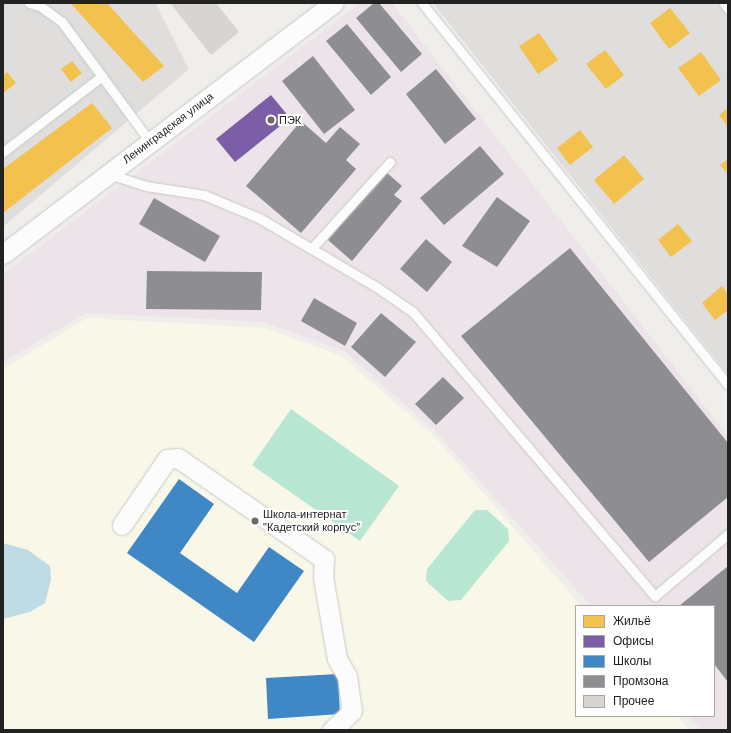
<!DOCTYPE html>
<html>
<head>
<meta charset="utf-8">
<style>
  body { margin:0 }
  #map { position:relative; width:731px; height:733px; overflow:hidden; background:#f0eeeb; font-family:Arial,sans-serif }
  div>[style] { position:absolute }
  .residential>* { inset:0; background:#dfdedc }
  .industrial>* { inset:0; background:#ede4e9 }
  .education>* { inset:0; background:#f8f7e8 }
  .pitch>* { inset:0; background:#b7e6d2 }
  .water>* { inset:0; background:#bfdbe3 }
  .homes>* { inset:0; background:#f2c14e }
  .offices>* { inset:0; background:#7b5ea7 }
  .schools>* { inset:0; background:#3f88c5 }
  .industry>* { inset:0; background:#8d8d92 }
  .building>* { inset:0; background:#d7d4d2 }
  .roads { filter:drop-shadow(0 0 1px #c9c8c7) drop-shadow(0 0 1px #c9c8c7) }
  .lane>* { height:9px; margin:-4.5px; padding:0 4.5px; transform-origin:4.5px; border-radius:4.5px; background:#fdfcfc }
  .street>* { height:19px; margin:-9.5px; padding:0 9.5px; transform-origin:9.5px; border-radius:9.5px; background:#fdfcfc }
  .dots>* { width:11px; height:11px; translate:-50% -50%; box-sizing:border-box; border:2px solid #fff; border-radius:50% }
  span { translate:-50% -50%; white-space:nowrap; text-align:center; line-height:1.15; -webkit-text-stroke:4px #fff; paint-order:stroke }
  .poi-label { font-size:11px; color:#222 }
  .left { translate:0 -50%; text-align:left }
  .street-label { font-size:11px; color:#222 }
  .frame { position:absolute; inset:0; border:4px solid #222; pointer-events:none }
  .legend { position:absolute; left:575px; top:605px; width:140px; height:112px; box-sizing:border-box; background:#fff; border:1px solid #a7a7a7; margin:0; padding:5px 7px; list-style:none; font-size:12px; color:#222 }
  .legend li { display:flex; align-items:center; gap:8px; height:20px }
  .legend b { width:20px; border:1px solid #a7a7a7 }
</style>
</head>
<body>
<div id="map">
  <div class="residential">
    <div style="clip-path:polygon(3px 3px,155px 3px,189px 69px,3px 227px)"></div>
    <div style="clip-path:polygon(433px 3px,728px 3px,728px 374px)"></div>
  </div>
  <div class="industrial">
    <div style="clip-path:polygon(360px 3px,392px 3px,728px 436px,728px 730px,701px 730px,688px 716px,714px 716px,714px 606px,591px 606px,436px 432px,344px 351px,264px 322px,86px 313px,3px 362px,3px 274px)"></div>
  </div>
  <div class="education">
    <div style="clip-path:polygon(87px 318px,265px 328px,341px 356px,434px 436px,581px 606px,576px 606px,576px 716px,677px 716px,689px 730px,3px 730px,3px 369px)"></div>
  </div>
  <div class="pitch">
    <div style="clip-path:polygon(291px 409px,399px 486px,360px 541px,252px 465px)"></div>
    <div style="clip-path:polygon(475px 510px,487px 510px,508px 529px,509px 541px,461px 600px,448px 601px,426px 581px,427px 569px)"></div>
  </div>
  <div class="water">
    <div style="clip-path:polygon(3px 543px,28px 550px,50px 566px,51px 580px,45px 603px,30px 612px,3px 619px)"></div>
  </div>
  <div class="homes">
    <div style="clip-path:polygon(70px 3px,107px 3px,164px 66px,143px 82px)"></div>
    <div style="clip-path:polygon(670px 8px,690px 33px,669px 49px,650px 23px)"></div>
    <div style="clip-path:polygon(539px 33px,558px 60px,538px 74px,519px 46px)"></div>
    <div style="clip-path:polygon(605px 50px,624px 75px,606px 89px,586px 64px)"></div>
    <div style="clip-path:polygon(701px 52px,721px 80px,699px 96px,678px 68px)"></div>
    <div style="clip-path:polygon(72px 61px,82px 73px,71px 82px,61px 69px)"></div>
    <div style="clip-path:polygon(7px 72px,16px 83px,3px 93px,3px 75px)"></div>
    <div style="clip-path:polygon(92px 103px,112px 128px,3px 213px,3px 169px)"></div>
    <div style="clip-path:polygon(728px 108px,728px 127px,719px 115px)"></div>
    <div style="clip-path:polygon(580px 130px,593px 147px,570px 165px,557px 148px)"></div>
    <div style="clip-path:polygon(624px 155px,644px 179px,614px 204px,594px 180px)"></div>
    <div style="clip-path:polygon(728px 159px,728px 174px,720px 165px)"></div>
    <div style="clip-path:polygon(678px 224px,692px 241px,671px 257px,658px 240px)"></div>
    <div style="clip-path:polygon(722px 286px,728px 294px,728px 310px,715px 320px,702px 303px)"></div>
  </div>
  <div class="offices">
    <div style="clip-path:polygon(271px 95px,290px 118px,235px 162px,216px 139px)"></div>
  </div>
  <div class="schools">
    <div style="clip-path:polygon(179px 479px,214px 504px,180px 553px,237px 593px,269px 547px,304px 571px,254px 642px,127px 553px)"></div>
    <div style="clip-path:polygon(338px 674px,340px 714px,268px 719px,266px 678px)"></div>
  </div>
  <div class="industry">
    <div style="clip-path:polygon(374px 3px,379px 3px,422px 54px,401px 72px,356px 18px)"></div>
    <div style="clip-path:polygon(347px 24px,391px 77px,371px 95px,326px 41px)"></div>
    <div style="clip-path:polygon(313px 56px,355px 110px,324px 134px,282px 81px)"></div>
    <div style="clip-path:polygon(436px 69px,476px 119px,445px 144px,406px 94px)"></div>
    <div style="clip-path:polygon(301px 121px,326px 143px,340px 127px,360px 144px,346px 160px,356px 169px,301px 233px,246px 186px)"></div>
    <div style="clip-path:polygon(480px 146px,504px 174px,444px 225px,420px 198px)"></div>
    <div style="clip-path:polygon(386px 172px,402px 186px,394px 195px,402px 201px,352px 261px,328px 240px)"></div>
    <div style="clip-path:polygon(497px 197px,530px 221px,497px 267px,462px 246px)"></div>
    <div style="clip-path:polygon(154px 198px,220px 236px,205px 262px,139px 224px)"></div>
    <div style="clip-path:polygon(426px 239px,452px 262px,427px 292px,400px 269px)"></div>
    <div style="clip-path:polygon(570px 248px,728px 443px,728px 497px,649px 562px,461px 336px)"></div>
    <div style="clip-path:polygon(147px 271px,262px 272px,261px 310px,146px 309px)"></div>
    <div style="clip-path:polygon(314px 298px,357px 323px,345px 346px,301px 321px)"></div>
    <div style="clip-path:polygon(381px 313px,416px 342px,385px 377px,351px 347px)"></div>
    <div style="clip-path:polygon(443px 377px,464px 398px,436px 425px,415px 404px)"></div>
    <div style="clip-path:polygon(728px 566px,728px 682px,714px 664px,714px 606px,679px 606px)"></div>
  </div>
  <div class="building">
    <div style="clip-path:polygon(170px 3px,216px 3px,239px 32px,211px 55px)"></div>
  </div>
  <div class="roads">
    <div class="lane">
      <div style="left:29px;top:3px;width:11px;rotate:15deg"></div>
      <div style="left:40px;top:6px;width:27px;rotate:36deg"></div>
      <div style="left:62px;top:22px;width:149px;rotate:53.7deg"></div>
      <div style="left:422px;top:3px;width:489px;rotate:51.3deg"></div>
      <div style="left:724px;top:3px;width:7px;rotate:56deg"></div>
      <div style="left:3px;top:152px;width:125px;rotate:-37.5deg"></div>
      <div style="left:109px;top:174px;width:39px;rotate:18deg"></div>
      <div style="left:146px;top:186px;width:59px;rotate:8.8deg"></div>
      <div style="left:204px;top:195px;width:60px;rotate:22.7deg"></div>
      <div style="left:259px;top:218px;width:134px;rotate:30.4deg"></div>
      <div style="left:375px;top:286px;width:46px;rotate:34.4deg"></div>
      <div style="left:413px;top:312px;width:373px;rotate:49.6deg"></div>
      <div style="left:655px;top:596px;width:96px;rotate:-40.3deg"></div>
      <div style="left:312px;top:248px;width:116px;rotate:-47.8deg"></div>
    </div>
    <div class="street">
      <div style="left:3px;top:254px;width:415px;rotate:-37.2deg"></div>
      <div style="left:122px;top:525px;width:80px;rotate:-55.7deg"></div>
      <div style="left:167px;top:459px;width:11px;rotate:-5deg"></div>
      <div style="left:178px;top:458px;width:178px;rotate:34.7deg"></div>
      <div style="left:324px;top:559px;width:18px;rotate:93deg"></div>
      <div style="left:323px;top:577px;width:83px;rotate:80.3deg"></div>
      <div style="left:337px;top:659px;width:20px;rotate:60deg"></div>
      <div style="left:347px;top:676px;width:35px;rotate:82deg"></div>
      <div style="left:352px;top:711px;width:28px;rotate:136deg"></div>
    </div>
  </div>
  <div class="dots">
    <div style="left:271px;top:120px;background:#6a6968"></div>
    <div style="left:255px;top:521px;background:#6a6968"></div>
  </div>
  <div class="poi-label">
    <span class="left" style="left:279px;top:120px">ПЭК</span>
    <span class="left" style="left:263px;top:521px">Школа-интернат<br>"Кадетский корпус"</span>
  </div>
  <div class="street-label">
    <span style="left:168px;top:128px;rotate:-37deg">Ленинградская улица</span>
  </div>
  <div class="frame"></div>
  <ul class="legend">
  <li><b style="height:11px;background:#f2c14e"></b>Жильё</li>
  <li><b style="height:11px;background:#7b5ea7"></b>Офисы</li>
  <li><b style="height:11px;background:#3f88c5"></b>Школы</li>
  <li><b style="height:11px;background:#8d8d92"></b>Промзона</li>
  <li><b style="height:11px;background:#d7d4d2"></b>Прочее</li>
  </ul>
</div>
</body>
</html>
